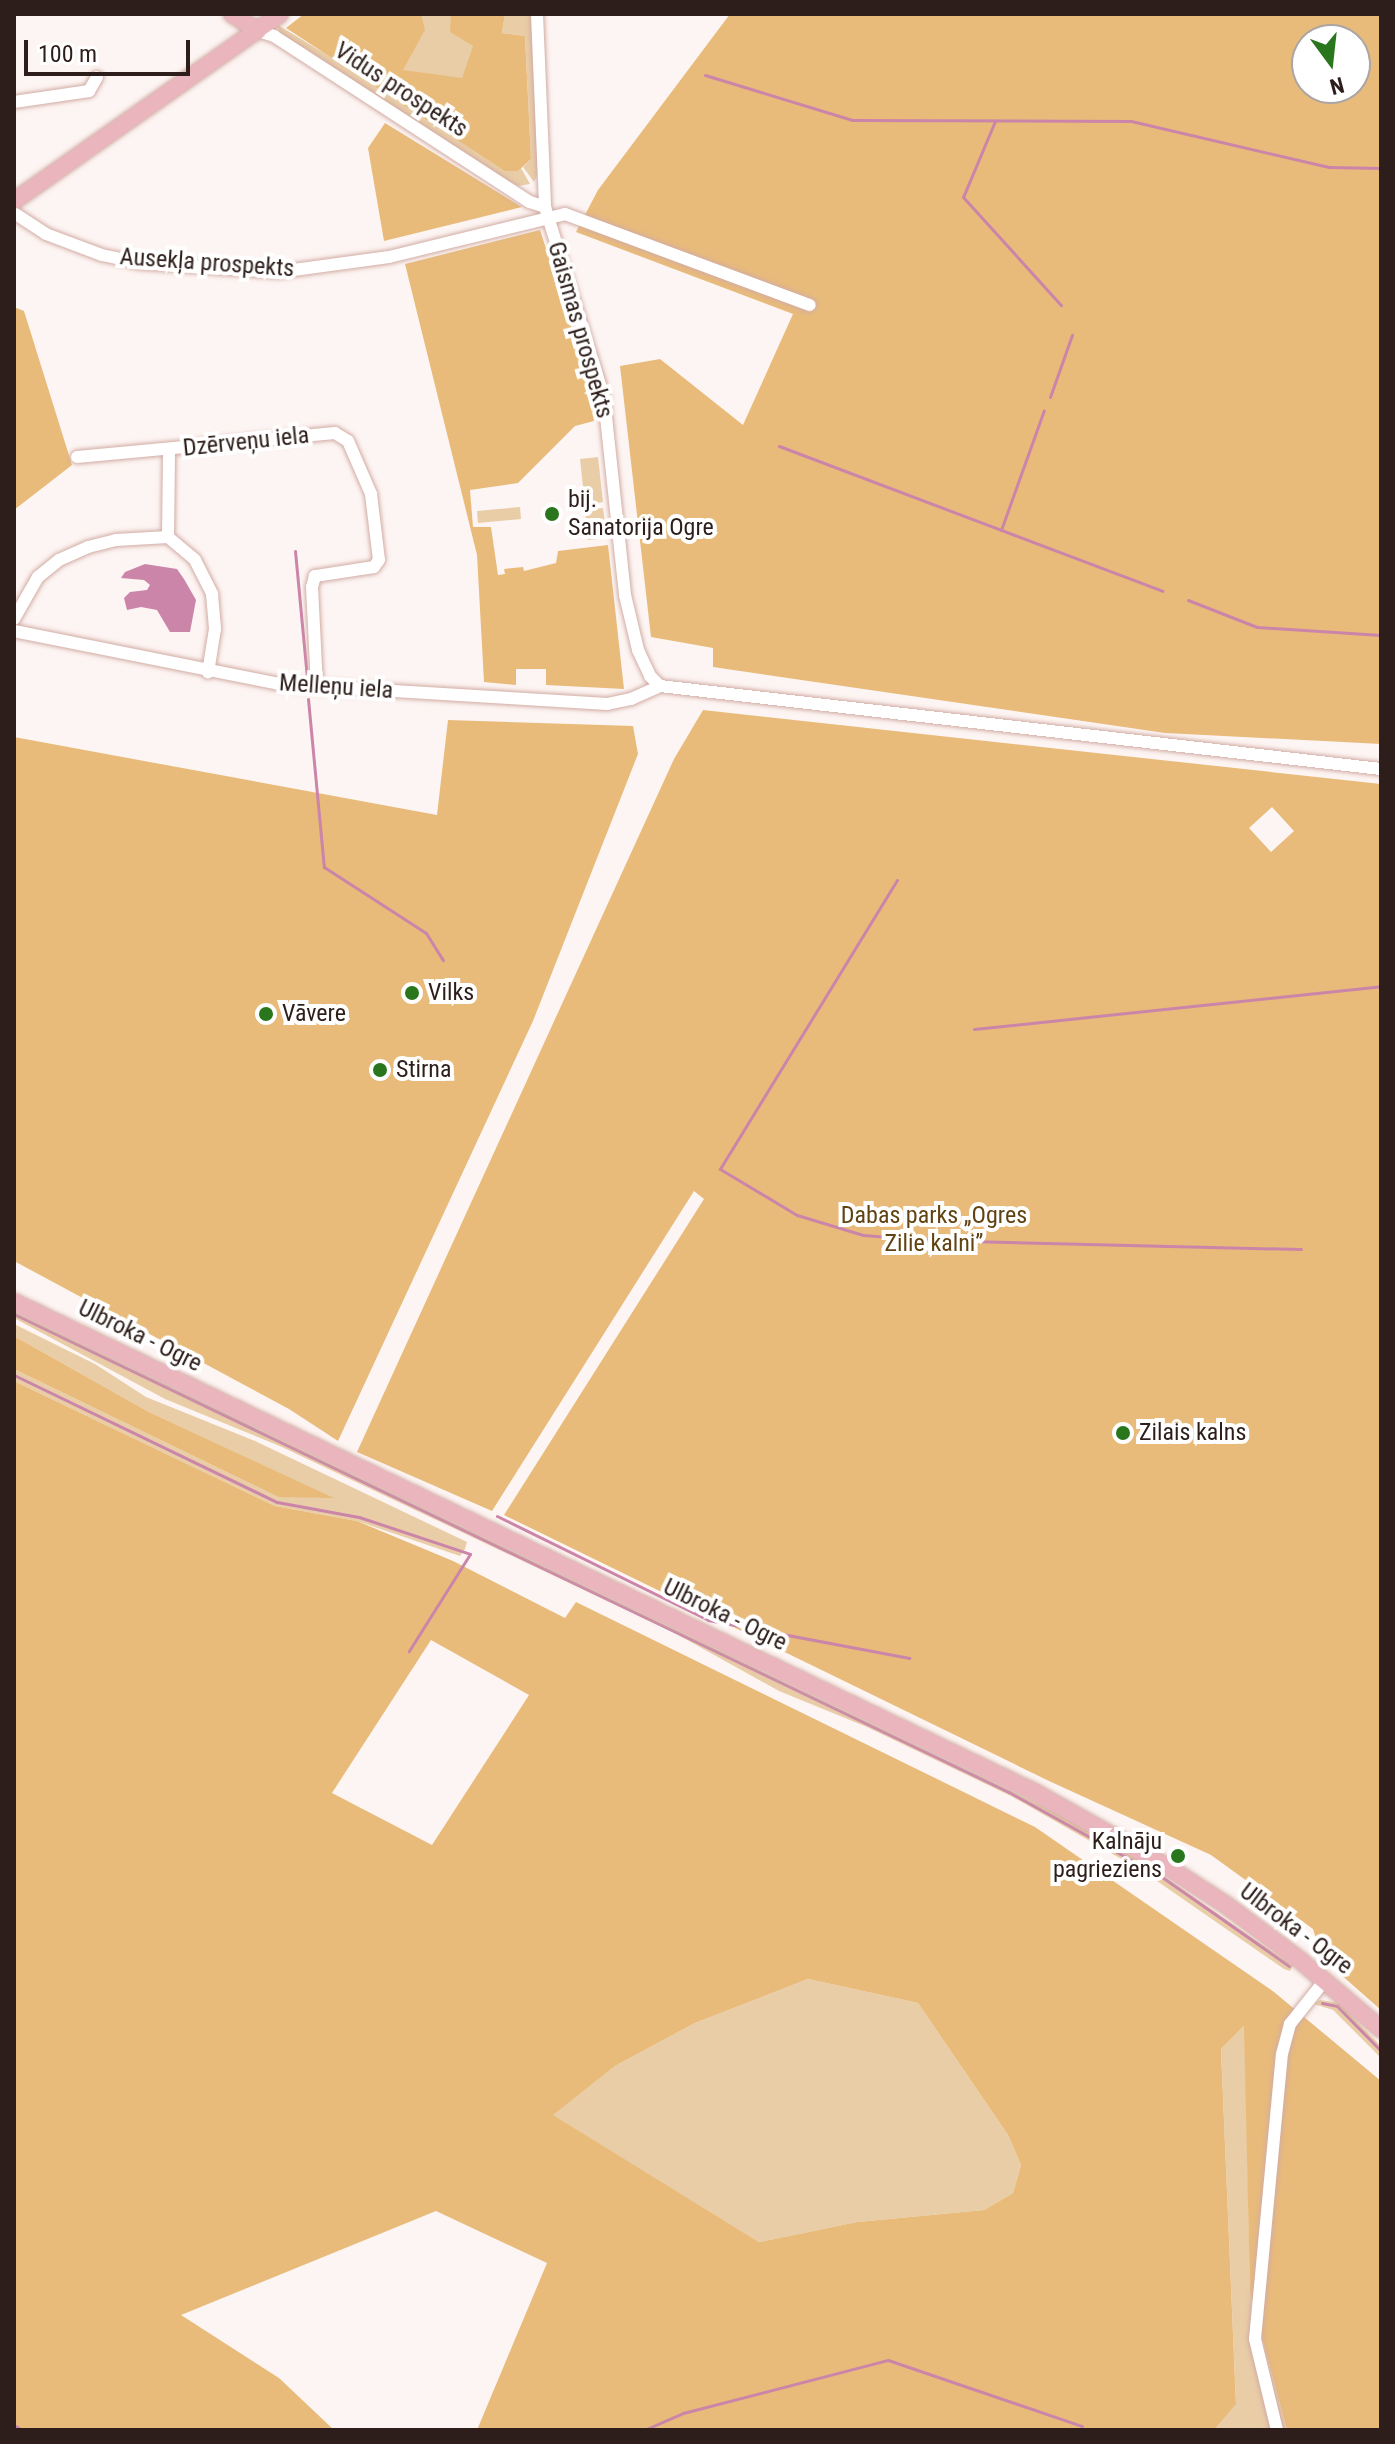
<!DOCTYPE html>
<html>
<head>
<meta charset="utf-8">
<style>
  body { margin:0 }
  #map { position:relative; width:1395px; height:2444px; overflow:hidden; background:#fdf5f3; font-family:"Roboto Condensed",sans-serif }
  div>[style] { position:absolute }
  .green>* { inset:0; background:#e9cda7 }
  .forest>* { inset:0; background:#e8bb7b }
  .water>* { inset:0; background:#cb85a9 }
  .stream>* { height:3px; margin:-1.5px; padding:0 1.5px; transform-origin:1.5px; border-radius:1.5px; background:#cb85a9 }
  .roads { filter:drop-shadow(0 0 2px #d2aca4) drop-shadow(0 0 2px #d2aca4) }
  .minor>* { height:12px; margin:-6px; padding:0 6px; transform-origin:6px; border-radius:6px; background:#fff }
  .major>* { height:16px; margin:-8px; padding:0 8px; transform-origin:8px; border-radius:8px; background:#ebb5be }
  .dots>* { width:22px; height:22px; translate:-50% -50%; box-sizing:border-box; border:4px solid #fff; border-radius:50% }
  span { translate:-50% -50%; white-space:nowrap; text-align:center; line-height:1.15; -webkit-text-stroke:8px #fff; paint-order:stroke }
  .street-label { font-size:24px; color:#2d1e1b }
  .poi-label { font-size:24px; color:#2d1e1b }
  .left { translate:0 -50%; text-align:left }
  .right { translate:-100% -50%; text-align:right }
  .park-label { font-size:24px; color:#614311 }
  .frame { position:absolute; inset:0; border:16px solid #2d1e1b; pointer-events:none }
  .north { position:absolute; left:1291px; top:24px; width:80px; height:80px; box-sizing:border-box; background:#fff; border:2px solid #aba5a4; border-radius:50%; rotate:165deg; font-size:22px; font-weight:700; line-height:32px; text-align:center; color:#2d1e1b }
  .north::after { content:''; display:block; margin:auto; width:28px; height:36px; background:#29761d; clip-path:polygon(50% 0,100% 100%,50% 72%,0 100%) }
  .scale { position:absolute; left:24px; top:40px; width:166px; height:36px; box-sizing:border-box; border:4px solid #2d1e1b; border-top:0; padding-left:10px; font-size:24px; line-height:28px; white-space:nowrap; color:#2d1e1b; -webkit-text-stroke:6px #fff; paint-order:stroke }
</style>
</head>
<body>
<div id="map">
  <div class="green">
    <div style="clip-path:polygon(373px 14px,490px 14px,484px 79px,431px 92px,349px 49px)"></div>
    <div style="clip-path:polygon(505px 14px,533px 14px,538px 174px,534px 182px,523px 167px,531px 159px,525px 36px,502px 33px)"></div>
    <div style="clip-path:polygon(278px 25px,518px 171px,521px 168px,530px 184px,518px 186px,509px 181px,279px 33px)"></div>
    <div style="clip-path:polygon(598px 457px,603px 502px,585px 505px,580px 459px)"></div>
    <div style="clip-path:polygon(520px 507px,521px 519px,478px 523px,477px 511px)"></div>
    <div style="clip-path:polygon(603px 508px,607px 538px,588px 540px,585px 510px)"></div>
    <div style="clip-path:polygon(14px 1312px,1056px 1813px,1152px 1868px,1293px 1966px,1290px 1971px,1284px 1969px,1144px 1872px,1011px 1796px,867px 1727px,779px 1691px,673px 1632px,282px 1447px,165px 1399px,14px 1318px)"></div>
    <div style="clip-path:polygon(14px 1324px,95px 1364px,146px 1397px,255px 1441px,467px 1542px,465px 1549px,460px 1556px,357px 1521px,275px 1506px,14px 1381px,14px 1369px,278px 1497px,331px 1497px,149px 1412px,14px 1336px)"></div>
    <div style="clip-path:polygon(808px 1979px,918px 2003px,1008px 2135px,1021px 2165px,1013px 2193px,984px 2210px,857px 2222px,759px 2242px,552px 2115px,615px 2066px,695px 2023px)"></div>
    <div style="clip-path:polygon(1320px 2000px,1339px 2003px,1381px 2046px,1381px 2058px,1333px 2010px,1314px 2004px)"></div>
    <div style="clip-path:polygon(1245px 2025px,1250px 2293px,1287px 2430px,1214px 2430px,1236px 2403px,1221px 2049px)"></div>
  </div>
  <div class="forest">
    <div style="clip-path:polygon(304px 14px,421px 14px,425px 30px,403px 70px,462px 78px,473px 46px,450px 32px,451px 14px,505px 14px,502px 33px,525px 36px,531px 159px,518px 171px,505px 171px,286px 28px)"></div>
    <div style="clip-path:polygon(evenodd,730px 14px,1381px 14px,1381px 744px,1165px 733px,713px 667px,713px 648px,651px 637px,620px 366px,660px 359px,743px 425px,793px 314px,576px 232px,598px 190px,730px 14px,1307px 40px,1355px 40px,1355px 88px,1307px 88px,1307px 40px)"></div>
    <div style="clip-path:polygon(385px 123px,522px 207px,384px 241px,368px 148px)"></div>
    <div style="clip-path:polygon(540px 230px,591px 387px,594px 421px,575px 426px,518px 483px,470px 490px,473px 527px,491px 527px,498px 575px,505px 574px,504px 569px,523px 567px,524px 571px,556px 563px,558px 551px,608px 545px,624px 689px,546px 685px,546px 669px,516px 669px,516px 685px,484px 682px,477px 555px,405px 264px)"></div>
    <div style="clip-path:polygon(14px 307px,24px 311px,72px 465px,14px 510px)"></div>
    <div style="clip-path:polygon(evenodd,703px 710px,1381px 784px,1381px 2010px,1322px 1958px,1313px 1929px,1211px 1855px,1049px 1781px,504px 1515px,704px 1199px,694px 1191px,492px 1511px,357px 1452px,674px 759px,703px 710px,1272px 807px,1294px 831px,1271px 852px,1249px 828px,1272px 807px)"></div>
    <div style="clip-path:polygon(448px 720px,633px 726px,638px 754px,533px 1021px,338px 1441px,289px 1409px,14px 1261px,14px 737px,437px 815px)"></div>
    <div style="clip-path:polygon(14px 1336px,149px 1412px,334px 1498px,278px 1497px,14px 1369px)"></div>
    <div style="clip-path:polygon(evenodd,14px 1381px,275px 1506px,357px 1521px,453px 1561px,565px 1618px,576px 1602px,1035px 1827px,1274px 1992px,1381px 2081px,1381px 2430px,1287px 2430px,1250px 2293px,1244px 2026px,1221px 2049px,1236px 2404px,1214px 2430px,477px 2430px,547px 2263px,436px 2211px,181px 2315px,279px 2378px,334px 2430px,14px 2430px,14px 1381px,431px 1640px,529px 1695px,432px 1845px,332px 1793px,431px 1640px,14px 1381px,808px 1979px,918px 2003px,1008px 2135px,1021px 2165px,1013px 2193px,984px 2210px,857px 2222px,759px 2242px,553px 2115px,615px 2066px,695px 2023px,808px 1979px)"></div>
  </div>
  <div class="water">
    <div style="clip-path:polygon(145px 564px,177px 569px,184px 579px,196px 600px,190px 632px,170px 632px,157px 610px,141px 607px,127px 610px,124px 598px,130px 592px,147px 590px,150px 585px,144px 580px,121px 578px,125px 572px)"></div>
  </div>
  <div class="stream">
    <div style="left:705px;top:75px;width:154px;rotate:17deg"></div>
    <div style="left:852px;top:120px;width:279px;rotate:0.2deg"></div>
    <div style="left:1131px;top:121px;width:203px;rotate:13.1deg"></div>
    <div style="left:1329px;top:167px;width:52px;rotate:1.1deg"></div>
    <div style="left:995px;top:121px;width:82px;rotate:112.8deg"></div>
    <div style="left:963px;top:197px;width:146px;rotate:47.8deg"></div>
    <div style="left:1050px;top:397px;width:66px;rotate:-70.5deg"></div>
    <div style="left:779px;top:446px;width:410px;rotate:20.7deg"></div>
    <div style="left:1001px;top:530px;width:127px;rotate:-70.3deg"></div>
    <div style="left:295px;top:551px;width:129px;rotate:84.6deg"></div>
    <div style="left:1188px;top:600px;width:74px;rotate:21.4deg"></div>
    <div style="left:1257px;top:627px;width:124px;rotate:3.7deg"></div>
    <div style="left:308px;top:699px;width:169px;rotate:84.6deg"></div>
    <div style="left:324px;top:867px;width:121px;rotate:32.9deg"></div>
    <div style="left:426px;top:933px;width:32px;rotate:58deg"></div>
    <div style="left:897px;top:880px;width:339px;rotate:121.5deg"></div>
    <div style="left:720px;top:1169px;width:90px;rotate:30.9deg"></div>
    <div style="left:797px;top:1215px;width:69px;rotate:16.9deg"></div>
    <div style="left:863px;top:1235px;width:65px;rotate:4.4deg"></div>
    <div style="left:928px;top:1240px;width:373px;rotate:1.4deg"></div>
    <div style="left:974px;top:1029px;width:409px;rotate:-6deg"></div>
    <div style="left:14px;top:1314px;width:1104px;rotate:25.66deg"></div>
    <div style="left:1009px;top:1792px;width:175px;rotate:29.1deg"></div>
    <div style="left:1162px;top:1877px;width:155px;rotate:35deg"></div>
    <div style="left:14px;top:1375px;width:292px;rotate:25.8deg"></div>
    <div style="left:277px;top:1502px;width:83px;rotate:10.4deg"></div>
    <div style="left:359px;top:1517px;width:117px;rotate:18.4deg"></div>
    <div style="left:470px;top:1554px;width:115px;rotate:122.2deg"></div>
    <div style="left:497px;top:1516px;width:235px;rotate:26.2deg"></div>
    <div style="left:708px;top:1620px;width:205px;rotate:10.7deg"></div>
    <div style="left:1322px;top:2003px;width:15px;rotate:11deg"></div>
    <div style="left:1337px;top:2006px;width:63px;rotate:45.6deg"></div>
    <div style="left:14px;top:2425px;width:9px;rotate:32deg"></div>
    <div style="left:644px;top:2430px;width:43px;rotate:-23.6deg"></div>
    <div style="left:683px;top:2413px;width:212px;rotate:-14.5deg"></div>
    <div style="left:888px;top:2360px;width:205px;rotate:18.8deg"></div>
  </div>
  <div class="roads">
    <div class="minor">
      <div style="left:537px;top:14px;width:193px;rotate:87.6deg"></div>
      <div style="left:545px;top:207px;width:200px;rotate:72.8deg"></div>
      <div style="left:604px;top:398px;width:198px;rotate:83.9deg"></div>
      <div style="left:625px;top:595px;width:57px;rotate:76.7deg"></div>
      <div style="left:638px;top:650px;width:29px;rotate:65deg"></div>
      <div style="left:650px;top:676px;width:14px;rotate:45deg"></div>
      <div style="left:258px;top:31px;width:17px;rotate:17deg"></div>
      <div style="left:274px;top:36px;width:305px;rotate:33deg"></div>
      <div style="left:530px;top:202px;width:16px;rotate:18deg"></div>
      <div style="left:14px;top:102px;width:76px;rotate:-8.3deg"></div>
      <div style="left:89px;top:91px;width:16px;rotate:-60deg"></div>
      <div style="left:14px;top:213px;width:38px;rotate:33deg"></div>
      <div style="left:46px;top:234px;width:60px;rotate:20.6deg"></div>
      <div style="left:102px;top:255px;width:38px;rotate:12deg"></div>
      <div style="left:139px;top:263px;width:140px;rotate:3.7deg"></div>
      <div style="left:279px;top:272px;width:111px;rotate:-7.8deg"></div>
      <div style="left:389px;top:257px;width:181px;rotate:-13.7deg"></div>
      <div style="left:565px;top:214px;width:261px;rotate:20.4deg"></div>
      <div style="left:77px;top:457px;width:259px;rotate:-5.3deg"></div>
      <div style="left:335px;top:433px;width:15px;rotate:32deg"></div>
      <div style="left:348px;top:441px;width:58px;rotate:66.5deg"></div>
      <div style="left:371px;top:494px;width:66px;rotate:83.1deg"></div>
      <div style="left:379px;top:560px;width:9px;rotate:126deg"></div>
      <div style="left:374px;top:567px;width:60px;rotate:171.3deg"></div>
      <div style="left:315px;top:576px;width:11px;rotate:105deg"></div>
      <div style="left:312px;top:587px;width:100px;rotate:87.1deg"></div>
      <div style="left:168px;top:537px;width:88px;rotate:-89.3deg"></div>
      <div style="left:14px;top:619px;width:48px;rotate:-60.3deg"></div>
      <div style="left:38px;top:577px;width:27px;rotate:-39deg"></div>
      <div style="left:59px;top:560px;width:32px;rotate:-24deg"></div>
      <div style="left:88px;top:547px;width:29px;rotate:-14deg"></div>
      <div style="left:116px;top:540px;width:52px;rotate:-3.3deg"></div>
      <div style="left:168px;top:537px;width:35px;rotate:40deg"></div>
      <div style="left:195px;top:560px;width:38px;rotate:63deg"></div>
      <div style="left:212px;top:594px;width:35px;rotate:85deg"></div>
      <div style="left:215px;top:629px;width:44px;rotate:99.2deg"></div>
      <div style="left:14px;top:631px;width:270px;rotate:11.3deg"></div>
      <div style="left:279px;top:684px;width:329px;rotate:3.5deg"></div>
      <div style="left:607px;top:704px;width:25px;rotate:-12deg"></div>
      <div style="left:631px;top:699px;width:32px;rotate:-24deg"></div>
      <div style="left:660px;top:686px;width:726px;rotate:6.57deg"></div>
      <div style="left:1277px;top:2430px;width:94px;rotate:-103.6deg"></div>
      <div style="left:1255px;top:2339px;width:286px;rotate:-84.6deg"></div>
      <div style="left:1282px;top:2054px;width:31px;rotate:-75deg"></div>
      <div style="left:1290px;top:2024px;width:56px;rotate:-51.5deg"></div>
    </div>
    <div class="major">
      <div style="left:232px;top:14px;width:31px;rotate:33deg"></div>
      <div style="left:14px;top:201px;width:325px;rotate:-35.1deg"></div>
      <div style="left:14px;top:1302px;width:1134px;rotate:25.66deg"></div>
      <div style="left:1036px;top:1793px;width:149px;rotate:29.3deg"></div>
      <div style="left:1166px;top:1866px;width:72px;rotate:33deg"></div>
      <div style="left:1226px;top:1905px;width:94px;rotate:36.7deg"></div>
      <div style="left:1301px;top:1961px;width:105px;rotate:40.4deg"></div>
    </div>
  </div>
  <div class="dots">
    <div style="left:552px;top:514px;background:#29761d"></div>
    <div style="left:412px;top:993px;background:#29761d"></div>
    <div style="left:266px;top:1014px;background:#29761d"></div>
    <div style="left:380px;top:1070px;background:#29761d"></div>
    <div style="left:1123px;top:1433px;background:#29761d"></div>
    <div style="left:1178px;top:1856px;background:#29761d"></div>
  </div>
  <div class="street-label">
    <span style="left:401px;top:90px;rotate:33deg">Vidus prospekts</span>
    <span style="left:207px;top:263px;rotate:4deg">Ausekļa prospekts</span>
    <span style="left:580px;top:330px;rotate:74deg">Gaismas prospekts</span>
    <span style="left:246px;top:442px;rotate:-6deg">Dzērveņu iela</span>
    <span style="left:336px;top:687px;rotate:4deg">Melleņu iela</span>
    <span style="left:140px;top:1336px;rotate:26deg">Ulbroka - Ogre</span>
    <span style="left:725px;top:1615px;rotate:26deg">Ulbroka - Ogre</span>
    <span style="left:1296px;top:1929px;rotate:37deg">Ulbroka - Ogre</span>
  </div>
  <div class="poi-label">
    <span class="left" style="left:568px;top:514px">bij.<br>Sanatorija Ogre</span>
    <span class="left" style="left:428px;top:993px">Vilks</span>
    <span class="left" style="left:282px;top:1014px">Vāvere</span>
    <span class="left" style="left:396px;top:1070px">Stirna</span>
    <span class="left" style="left:1139px;top:1433px">Zilais kalns</span>
    <span class="right" style="left:1162px;top:1856px">Kalnāju<br>pagrieziens</span>
  </div>
  <div class="park-label">
    <span style="left:934px;top:1230px">Dabas parks „Ogres<br>Zilie kalni”</span>
  </div>
  <div class="frame"></div>
  <div class="north">N</div>
  <div class="scale">100 m</div>
</div>
</body>
</html>
